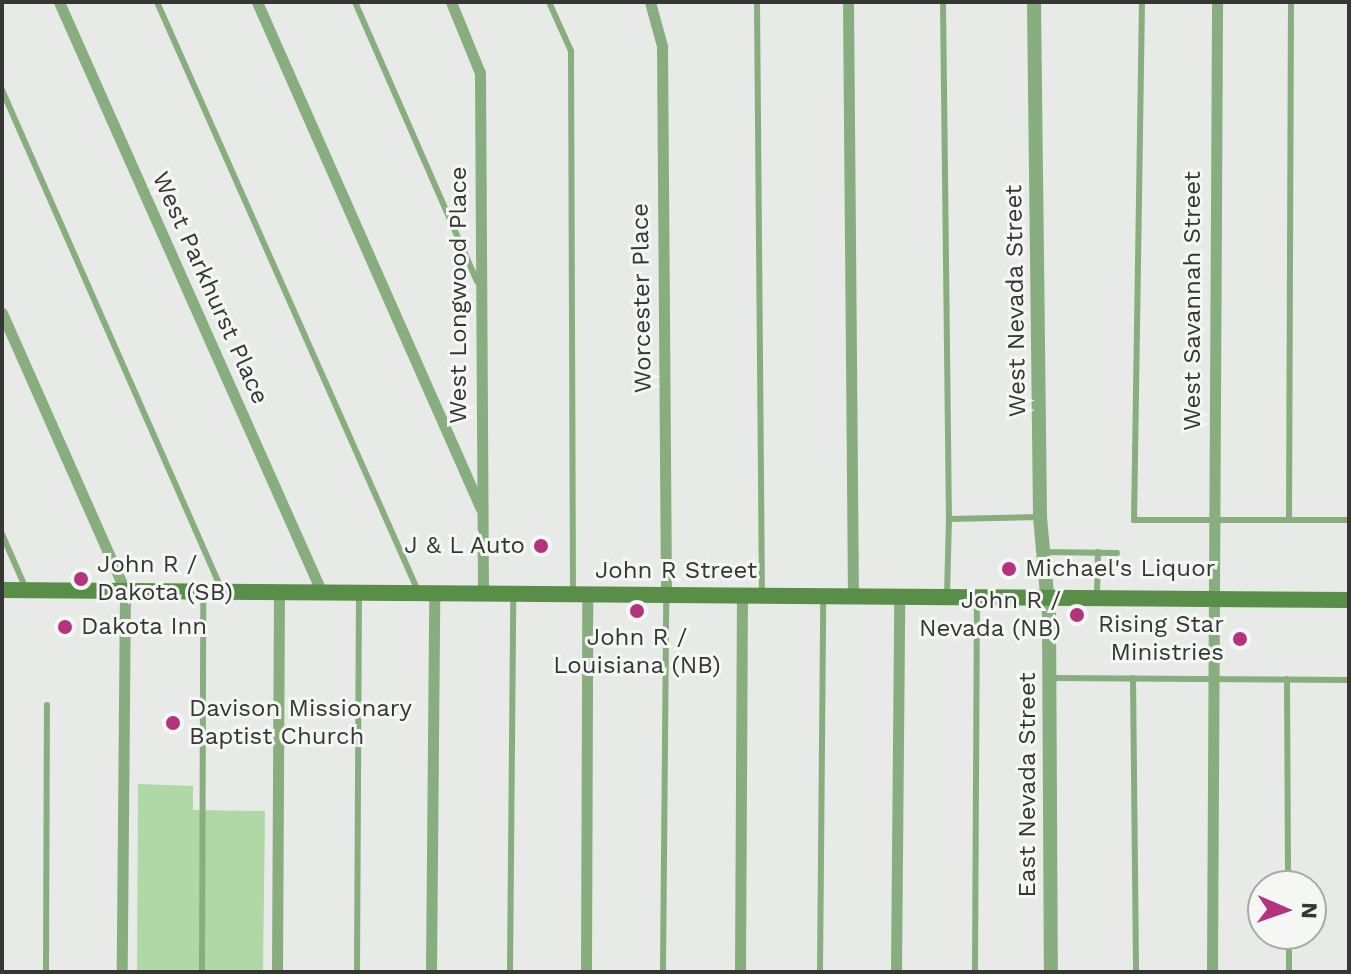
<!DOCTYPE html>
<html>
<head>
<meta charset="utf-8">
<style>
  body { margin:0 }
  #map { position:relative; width:1351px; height:974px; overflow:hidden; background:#e7eae6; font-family:"Work Sans",sans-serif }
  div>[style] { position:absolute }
  .green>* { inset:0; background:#b0d7a6 }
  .service>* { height:6px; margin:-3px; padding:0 3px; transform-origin:3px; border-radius:3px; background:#88ad7e }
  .minor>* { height:11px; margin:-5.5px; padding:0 5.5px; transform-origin:5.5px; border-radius:5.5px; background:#88ad7e }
  .tertiary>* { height:14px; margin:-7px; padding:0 7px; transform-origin:7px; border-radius:7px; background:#88ad7e }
  .secondary>* { height:16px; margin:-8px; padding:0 8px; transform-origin:8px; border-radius:8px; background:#588e48 }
  .dots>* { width:22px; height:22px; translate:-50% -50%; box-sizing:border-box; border:4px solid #f4f7f3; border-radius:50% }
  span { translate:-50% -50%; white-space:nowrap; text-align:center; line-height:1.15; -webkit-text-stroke:6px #f4f7f3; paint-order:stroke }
  .street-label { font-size:24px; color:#363735 }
  .poi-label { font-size:24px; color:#363735 }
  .right { translate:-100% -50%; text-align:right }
  .left { translate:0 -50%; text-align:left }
  .frame { position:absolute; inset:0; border:4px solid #363735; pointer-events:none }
  .north { position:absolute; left:1247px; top:870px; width:80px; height:80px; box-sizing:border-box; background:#f4f7f3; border:2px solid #a8aaa7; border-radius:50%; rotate:92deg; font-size:22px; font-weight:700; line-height:32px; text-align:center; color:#363735 }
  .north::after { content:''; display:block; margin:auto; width:28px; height:36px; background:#b4337e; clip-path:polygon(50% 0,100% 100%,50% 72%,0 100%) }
</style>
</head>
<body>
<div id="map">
  <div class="green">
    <div style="clip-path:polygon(138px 784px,193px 786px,193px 810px,265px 811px,263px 972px,137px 972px)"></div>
  </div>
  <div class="service">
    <div style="left:157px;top:2px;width:644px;rotate:66.1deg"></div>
    <div style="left:355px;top:2px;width:305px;rotate:66.4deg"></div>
    <div style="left:549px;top:2px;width:54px;rotate:65.8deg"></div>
    <div style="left:571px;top:51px;width:540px;rotate:89.79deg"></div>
    <div style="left:757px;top:2px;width:592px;rotate:89.52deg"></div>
    <div style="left:943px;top:2px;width:517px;rotate:89.34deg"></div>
    <div style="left:1142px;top:2px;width:518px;rotate:90.88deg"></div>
    <div style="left:1134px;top:520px;width:215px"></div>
    <div style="left:2px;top:90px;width:544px;rotate:66.26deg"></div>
    <div style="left:1289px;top:520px;width:518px;rotate:-89.78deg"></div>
    <div style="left:2px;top:534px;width:60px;rotate:66.4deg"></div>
    <div style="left:1045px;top:552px;width:72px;rotate:0.8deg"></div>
    <div style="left:947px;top:595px;width:76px;rotate:-88.5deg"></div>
    <div style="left:949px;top:519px;width:91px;rotate:-1.3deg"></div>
    <div style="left:1097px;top:595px;width:43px;rotate:-88.7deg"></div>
    <div style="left:1050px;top:678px;width:299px;rotate:0.4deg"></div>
    <div style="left:1133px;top:678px;width:294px;rotate:89.4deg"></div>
    <div style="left:1287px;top:679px;width:207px;rotate:89.7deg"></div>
    <div style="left:1289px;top:934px;width:38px;rotate:90deg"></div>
    <div style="left:46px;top:972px;width:267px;rotate:-89.8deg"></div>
    <div style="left:202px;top:972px;width:380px;rotate:-89.8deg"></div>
    <div style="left:357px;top:972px;width:376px;rotate:-89.7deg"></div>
    <div style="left:510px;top:972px;width:378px;rotate:-89.5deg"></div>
    <div style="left:663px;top:972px;width:377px;rotate:-89.5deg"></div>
    <div style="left:820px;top:972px;width:372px;rotate:-89.5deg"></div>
    <div style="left:975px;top:972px;width:375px;rotate:-89.7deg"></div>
  </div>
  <div class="minor">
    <div style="left:59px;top:2px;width:647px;rotate:66.01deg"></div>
    <div style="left:257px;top:2px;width:554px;rotate:66.16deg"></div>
    <div style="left:451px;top:2px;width:77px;rotate:67.8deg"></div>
    <div style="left:480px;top:73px;width:521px;rotate:89.67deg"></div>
    <div style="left:650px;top:2px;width:46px;rotate:74.7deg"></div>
    <div style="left:662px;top:46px;width:549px;rotate:89.58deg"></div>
    <div style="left:848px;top:2px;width:595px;rotate:89.52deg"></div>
    <div style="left:2px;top:313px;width:304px;rotate:66.1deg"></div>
    <div style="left:125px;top:591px;width:381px;rotate:90.5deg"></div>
    <div style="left:277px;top:972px;width:380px;rotate:-89.7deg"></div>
    <div style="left:431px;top:972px;width:379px;rotate:-89.5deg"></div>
    <div style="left:586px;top:972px;width:377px;rotate:-89.8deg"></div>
    <div style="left:740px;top:972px;width:376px;rotate:-89.7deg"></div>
    <div style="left:896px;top:972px;width:375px;rotate:-89.5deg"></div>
    <div style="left:1212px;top:972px;width:970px;rotate:-89.7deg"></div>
  </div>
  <div class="tertiary">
    <div style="left:1034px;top:2px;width:515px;rotate:89.33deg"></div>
    <div style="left:1040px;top:517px;width:98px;rotate:84.8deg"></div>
    <div style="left:1049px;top:615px;width:357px;rotate:89.7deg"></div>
  </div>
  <div class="secondary">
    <div style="left:2px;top:590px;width:1347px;rotate:0.43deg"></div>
  </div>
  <div class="dots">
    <div style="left:541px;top:546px;background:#b4337e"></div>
    <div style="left:1009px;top:569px;background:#b4337e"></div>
    <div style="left:81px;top:579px;background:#b4337e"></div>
    <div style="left:637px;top:611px;background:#b4337e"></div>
    <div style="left:1077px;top:615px;background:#b4337e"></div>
    <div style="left:65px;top:627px;background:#b4337e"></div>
    <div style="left:1240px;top:639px;background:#b4337e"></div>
    <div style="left:173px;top:723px;background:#b4337e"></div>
  </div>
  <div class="street-label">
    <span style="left:210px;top:288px;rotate:66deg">West Parkhurst Place</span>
    <span style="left:459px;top:295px;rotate:-90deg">West Longwood Place</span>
    <span style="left:642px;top:298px;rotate:-91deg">Worcester Place</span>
    <span style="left:1016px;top:301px;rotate:-91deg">West Nevada Street</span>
    <span style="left:1193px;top:301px;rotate:-90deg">West Savannah Street</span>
    <span style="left:676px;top:571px">John R Street</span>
    <span style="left:1028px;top:785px;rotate:-90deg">East Nevada Street</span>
  </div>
  <div class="poi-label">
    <span class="right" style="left:525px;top:546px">J &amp; L Auto</span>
    <span class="left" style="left:97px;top:579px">John R /<br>Dakota (SB)</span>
    <span class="left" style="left:1025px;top:569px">Michael's Liquor</span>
    <span class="right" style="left:1061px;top:615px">John R /<br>Nevada (NB)</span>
    <span class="right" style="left:1224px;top:639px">Rising Star<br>Ministries</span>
    <span class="left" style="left:81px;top:627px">Dakota Inn</span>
    <span style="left:637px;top:652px">John R /<br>Louisiana (NB)</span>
    <span class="left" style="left:189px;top:723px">Davison Missionary<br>Baptist Church</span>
  </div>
  <div class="frame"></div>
  <div class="north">N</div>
</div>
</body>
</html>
